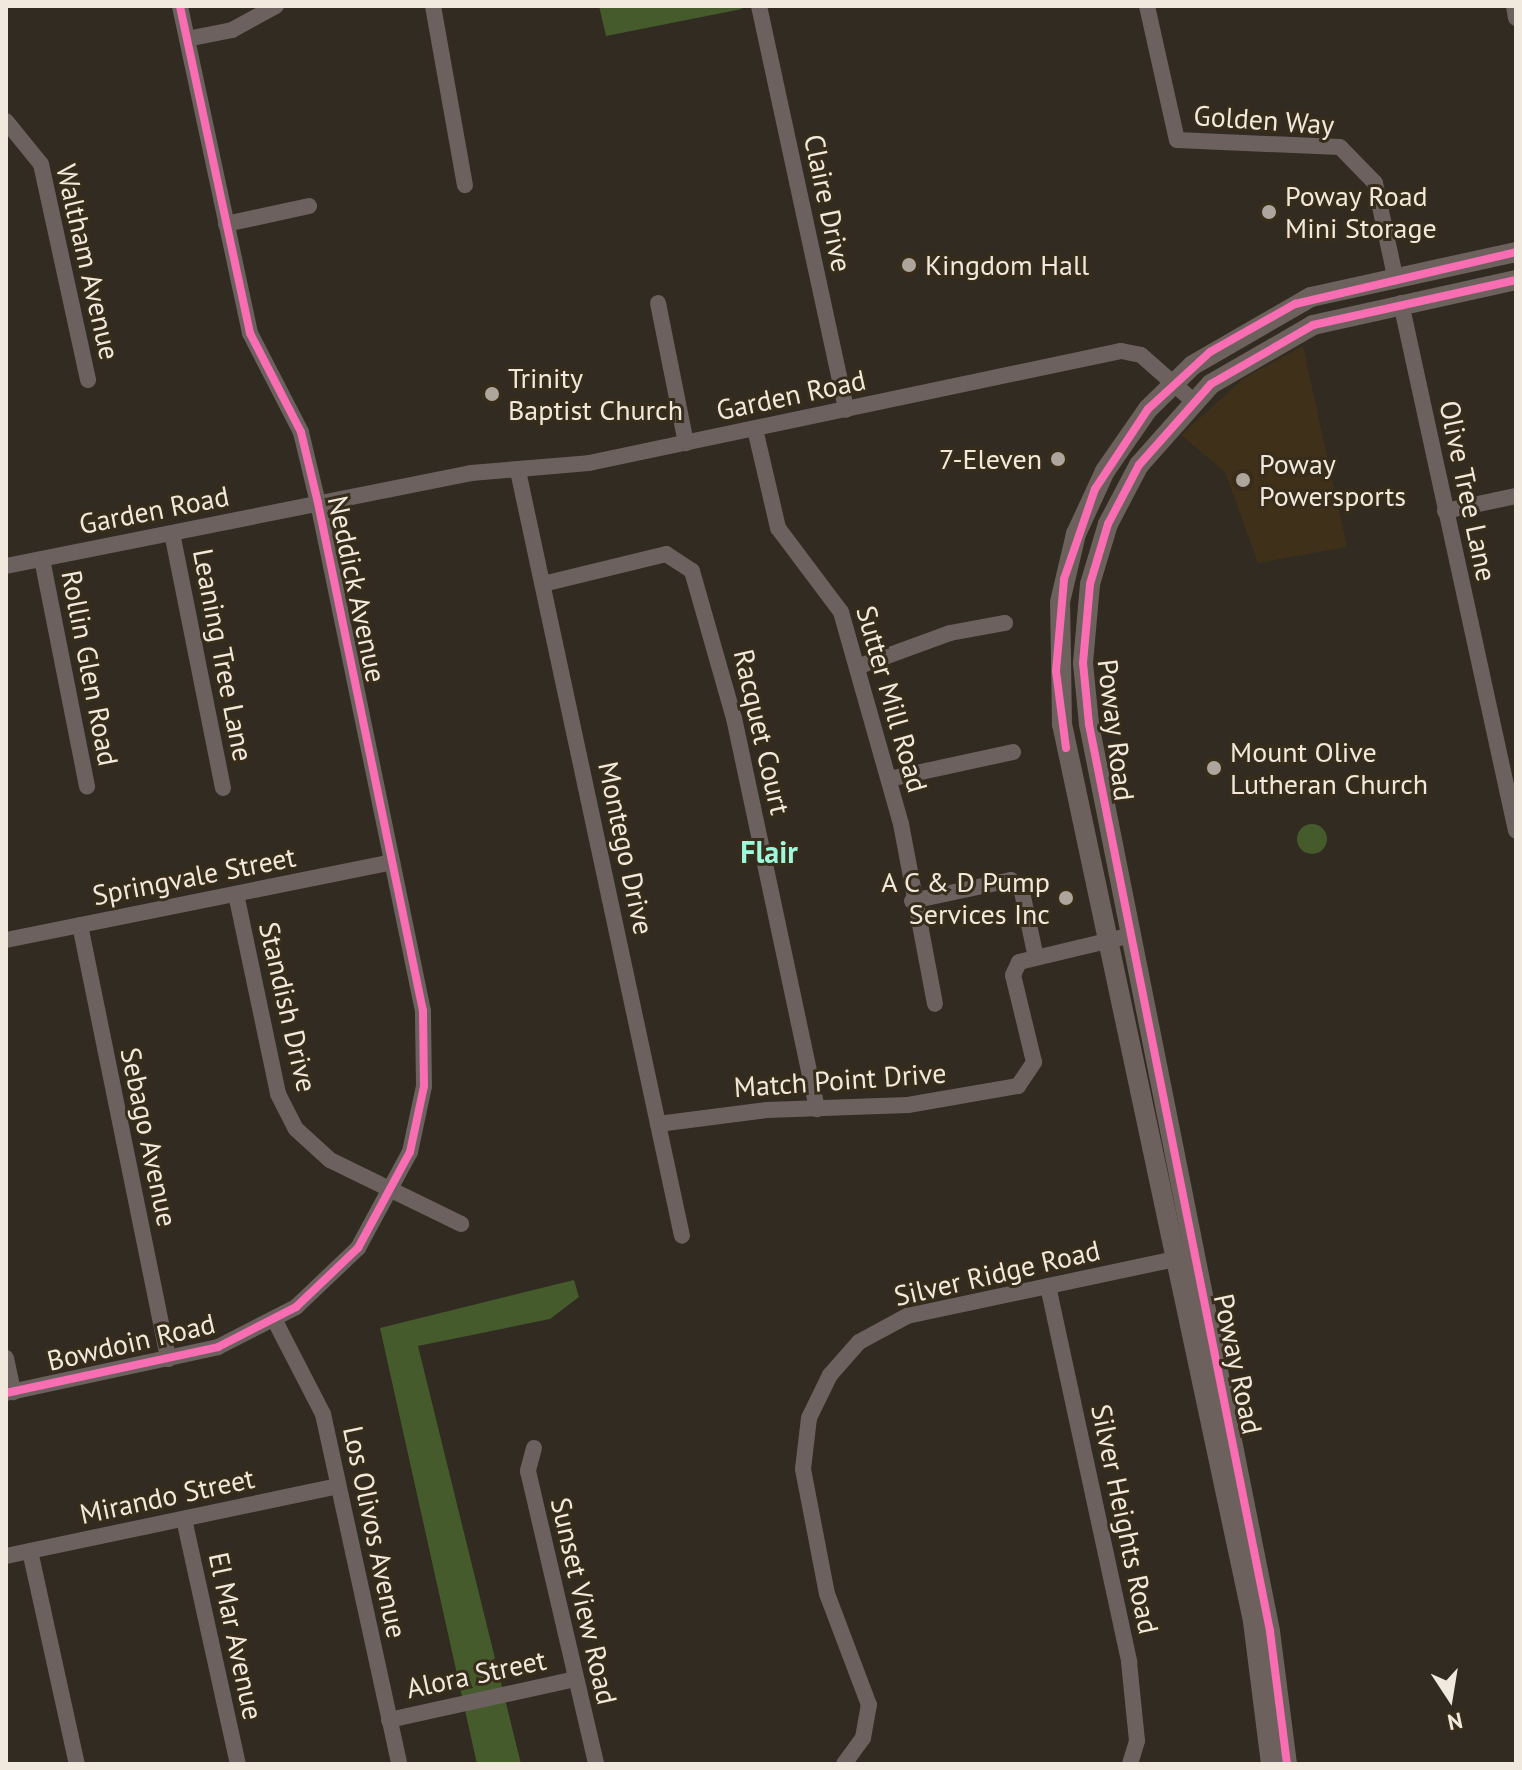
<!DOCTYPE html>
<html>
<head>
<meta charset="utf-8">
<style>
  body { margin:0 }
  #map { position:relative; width:1522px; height:1770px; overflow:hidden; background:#312b21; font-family:"PT Sans",sans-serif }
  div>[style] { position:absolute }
  .built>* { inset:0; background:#3f301a }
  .green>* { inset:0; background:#455b2b }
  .round { border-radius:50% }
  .minor>* { height:16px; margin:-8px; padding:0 8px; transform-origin:8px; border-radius:8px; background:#6d615f }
  .major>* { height:20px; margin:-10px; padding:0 10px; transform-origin:10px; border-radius:10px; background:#6d615d }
  .cycleway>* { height:8px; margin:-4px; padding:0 4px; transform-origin:4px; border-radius:4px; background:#f96db3 }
  .dots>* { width:22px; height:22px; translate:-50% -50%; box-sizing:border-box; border:4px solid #382c1a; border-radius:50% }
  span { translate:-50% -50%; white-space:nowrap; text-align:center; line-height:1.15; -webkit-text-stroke:6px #382c1a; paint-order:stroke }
  .street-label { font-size:28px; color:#f1e9de }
  .poi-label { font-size:28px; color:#f1e9de }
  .left { translate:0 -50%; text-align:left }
  .right { translate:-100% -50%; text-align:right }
  .neighbourhood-label { font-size:30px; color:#9cfbdd; font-weight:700 }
  .frame { position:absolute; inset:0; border:8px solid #f1e9de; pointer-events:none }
  .north { position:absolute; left:1410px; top:1658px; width:80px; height:80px; -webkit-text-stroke:6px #382c1a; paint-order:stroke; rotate:168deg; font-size:22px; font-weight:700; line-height:32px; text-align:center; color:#f1e9de }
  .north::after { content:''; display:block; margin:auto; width:28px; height:36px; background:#f1e9de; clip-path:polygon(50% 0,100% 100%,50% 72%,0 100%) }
</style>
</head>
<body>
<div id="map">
  <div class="built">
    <div style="clip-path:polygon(1303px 346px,1347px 547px,1258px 563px,1225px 472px,1181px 435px,1244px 378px)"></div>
  </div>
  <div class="green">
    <div style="clip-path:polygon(599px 6px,741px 6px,742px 9px,606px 36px)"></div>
    <div class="round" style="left:1297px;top:824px;width:30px;height:30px"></div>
    <div style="clip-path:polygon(574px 1280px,579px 1297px,550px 1319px,418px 1346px,521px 1764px,477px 1764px,380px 1328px)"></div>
  </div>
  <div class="minor">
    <div style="left:433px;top:6px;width:182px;rotate:79.9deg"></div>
    <div style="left:759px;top:6px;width:413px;rotate:77.8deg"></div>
    <div style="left:1147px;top:6px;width:137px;rotate:77.4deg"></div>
    <div style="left:1177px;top:140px;width:163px;rotate:2.5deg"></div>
    <div style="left:1340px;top:147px;width:50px;rotate:45.8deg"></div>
    <div style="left:1375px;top:183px;width:95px;rotate:77.9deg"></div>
    <div style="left:1514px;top:6px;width:12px;rotate:81deg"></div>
    <div style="left:187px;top:39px;width:46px;rotate:-11.3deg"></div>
    <div style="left:232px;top:30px;width:50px;rotate:-28.6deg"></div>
    <div style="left:6px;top:121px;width:55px;rotate:50.9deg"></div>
    <div style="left:41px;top:164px;width:221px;rotate:77.7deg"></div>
    <div style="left:226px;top:224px;width:85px;rotate:-12.2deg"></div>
    <div style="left:658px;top:303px;width:143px;rotate:78.7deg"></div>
    <div style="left:1401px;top:303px;width:540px;rotate:77.71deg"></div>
    <div style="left:755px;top:429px;width:102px;rotate:76.9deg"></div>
    <div style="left:778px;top:528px;width:105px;rotate:53.1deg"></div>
    <div style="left:841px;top:612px;width:220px;rotate:74.2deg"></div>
    <div style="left:901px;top:824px;width:183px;rotate:79.3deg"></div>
    <div style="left:518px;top:471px;width:782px;rotate:77.9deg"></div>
    <div style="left:1445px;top:511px;width:73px;rotate:-11.9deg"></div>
    <div style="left:172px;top:533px;width:260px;rotate:78.7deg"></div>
    <div style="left:42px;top:559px;width:232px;rotate:78.8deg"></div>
    <div style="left:6px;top:566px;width:474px;rotate:-11.3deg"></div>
    <div style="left:471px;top:473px;width:118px;rotate:-4.8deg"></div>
    <div style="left:589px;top:463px;width:544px;rotate:-11.89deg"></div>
    <div style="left:1121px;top:351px;width:20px;rotate:11deg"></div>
    <div style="left:1141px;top:355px;width:68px;rotate:41.4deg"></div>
    <div style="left:543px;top:584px;width:127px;rotate:-13.7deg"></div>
    <div style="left:666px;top:554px;width:31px;rotate:33deg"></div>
    <div style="left:692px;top:571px;width:153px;rotate:74.1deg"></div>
    <div style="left:734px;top:718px;width:400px;rotate:78deg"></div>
    <div style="left:857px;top:667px;width:99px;rotate:-20.1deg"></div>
    <div style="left:950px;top:633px;width:56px;rotate:-10.3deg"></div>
    <div style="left:889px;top:779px;width:127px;rotate:-12.3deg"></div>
    <div style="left:236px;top:894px;width:204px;rotate:78.1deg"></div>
    <div style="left:278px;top:1094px;width:39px;rotate:63deg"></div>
    <div style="left:296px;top:1129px;width:46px;rotate:42.4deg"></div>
    <div style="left:330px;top:1160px;width:146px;rotate:26deg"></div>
    <div style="left:912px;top:901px;width:101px;rotate:-12deg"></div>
    <div style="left:1011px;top:880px;width:16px;rotate:47deg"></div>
    <div style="left:1022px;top:892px;width:62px;rotate:78deg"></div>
    <div style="left:80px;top:925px;width:443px;rotate:78.5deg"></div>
    <div style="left:6px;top:940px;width:394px;rotate:-11.4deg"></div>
    <div style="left:658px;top:1124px;width:110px;rotate:-7.3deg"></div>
    <div style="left:767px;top:1110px;width:141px;rotate:-2deg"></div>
    <div style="left:908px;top:1105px;width:112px;rotate:-9.8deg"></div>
    <div style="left:1018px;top:1086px;width:29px;rotate:-56deg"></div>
    <div style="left:1034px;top:1062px;width:89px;rotate:-103.6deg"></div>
    <div style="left:1013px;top:975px;width:14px;rotate:-65deg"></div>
    <div style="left:1019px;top:962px;width:112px;rotate:-13.4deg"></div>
    <div style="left:1048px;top:1286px;width:385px;rotate:77.8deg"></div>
    <div style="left:1129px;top:1662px;width:79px;rotate:84.2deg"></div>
    <div style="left:1137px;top:1741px;width:24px;rotate:107deg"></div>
    <div style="left:275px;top:1321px;width:105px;rotate:62.7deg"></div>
    <div style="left:323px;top:1414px;width:358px;rotate:77.7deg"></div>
    <div style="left:6px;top:1358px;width:35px;rotate:78deg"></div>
    <div style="left:6px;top:1393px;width:217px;rotate:-12.2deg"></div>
    <div style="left:218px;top:1347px;width:88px;rotate:-27.1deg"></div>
    <div style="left:296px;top:1307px;width:86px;rotate:-43.6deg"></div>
    <div style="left:358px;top:1248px;width:109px;rotate:-61.6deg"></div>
    <div style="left:410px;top:1152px;width:67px;rotate:-78deg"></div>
    <div style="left:424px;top:1086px;width:75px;rotate:-90.8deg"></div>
    <div style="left:423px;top:1011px;width:519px;rotate:-101.68deg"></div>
    <div style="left:318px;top:503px;width:73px;rotate:-103.5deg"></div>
    <div style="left:301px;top:432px;width:111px;rotate:-117.3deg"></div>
    <div style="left:250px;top:333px;width:334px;rotate:-102.1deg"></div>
    <div style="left:534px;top:1448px;width:24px;rotate:105deg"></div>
    <div style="left:528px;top:1471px;width:301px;rotate:76.9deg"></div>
    <div style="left:184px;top:1519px;width:251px;rotate:77.6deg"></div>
    <div style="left:30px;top:1551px;width:218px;rotate:77.6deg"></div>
    <div style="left:6px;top:1556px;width:339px;rotate:-11.9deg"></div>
    <div style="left:389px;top:1720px;width:190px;rotate:-12.4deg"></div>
    <div style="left:844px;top:1764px;width:32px;rotate:-54deg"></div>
    <div style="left:863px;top:1738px;width:34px;rotate:-80deg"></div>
    <div style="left:869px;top:1705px;width:119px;rotate:-110.7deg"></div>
    <div style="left:827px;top:1594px;width:127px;rotate:-100.9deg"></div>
    <div style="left:803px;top:1469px;width:51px;rotate:-83.3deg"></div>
    <div style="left:809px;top:1418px;width:48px;rotate:-64deg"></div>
    <div style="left:830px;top:1375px;width:44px;rotate:-48.7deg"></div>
    <div style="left:859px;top:1342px;width:55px;rotate:-28.4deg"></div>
    <div style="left:907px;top:1316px;width:275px;rotate:-12deg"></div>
  </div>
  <div class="major">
    <div style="left:1271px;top:1764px;width:144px;rotate:-97.2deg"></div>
    <div style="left:1253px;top:1621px;width:917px;rotate:-102.02deg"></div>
    <div style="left:1062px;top:724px;width:122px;rotate:-90.9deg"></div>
    <div style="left:1060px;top:602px;width:70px;rotate:-76.8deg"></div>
    <div style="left:1076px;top:534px;width:69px;rotate:-65.3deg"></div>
    <div style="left:1105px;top:471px;width:75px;rotate:-55.3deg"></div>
    <div style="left:1148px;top:409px;width:63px;rotate:-44.4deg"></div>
    <div style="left:1193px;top:365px;width:136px;rotate:-30deg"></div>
    <div style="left:1311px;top:297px;width:210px;rotate:-12.4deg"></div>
    <div style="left:1287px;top:1764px;width:134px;rotate:-97.3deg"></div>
    <div style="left:1270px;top:1631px;width:925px;rotate:-101.29deg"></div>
    <div style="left:1089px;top:724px;width:61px;rotate:-95.6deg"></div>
    <div style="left:1083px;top:663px;width:79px;rotate:-84.9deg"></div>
    <div style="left:1090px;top:584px;width:63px;rotate:-73.3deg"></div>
    <div style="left:1108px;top:524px;width:67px;rotate:-62.3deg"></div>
    <div style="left:1139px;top:465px;width:108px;rotate:-48.4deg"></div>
    <div style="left:1211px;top:384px;width:118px;rotate:-30deg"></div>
    <div style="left:1313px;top:325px;width:208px;rotate:-12.5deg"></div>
  </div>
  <div class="cycleway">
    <div style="left:1066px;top:748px;width:78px;rotate:-97.4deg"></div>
    <div style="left:1056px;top:671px;width:92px;rotate:-85deg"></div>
    <div style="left:1064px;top:579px;width:95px;rotate:-71deg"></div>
    <div style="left:1095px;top:489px;width:96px;rotate:-56.5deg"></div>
    <div style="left:1148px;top:409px;width:84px;rotate:-42.6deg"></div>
    <div style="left:1210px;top:352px;width:98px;rotate:-29.5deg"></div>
    <div style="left:1295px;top:304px;width:227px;rotate:-13.2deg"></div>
    <div style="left:6px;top:1393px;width:217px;rotate:-12.2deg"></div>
    <div style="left:218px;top:1347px;width:88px;rotate:-27.1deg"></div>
    <div style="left:296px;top:1307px;width:86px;rotate:-43.6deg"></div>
    <div style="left:358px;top:1248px;width:109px;rotate:-61.6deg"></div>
    <div style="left:410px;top:1152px;width:67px;rotate:-78deg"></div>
    <div style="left:424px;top:1086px;width:75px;rotate:-90.8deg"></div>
    <div style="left:423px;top:1011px;width:519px;rotate:-101.68deg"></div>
    <div style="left:318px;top:503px;width:73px;rotate:-103.5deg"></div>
    <div style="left:301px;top:432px;width:111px;rotate:-117.3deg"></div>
    <div style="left:250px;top:333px;width:334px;rotate:-102.1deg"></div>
    <div style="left:1287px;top:1764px;width:134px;rotate:-97.3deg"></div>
    <div style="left:1270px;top:1631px;width:925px;rotate:-101.29deg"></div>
    <div style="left:1089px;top:724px;width:61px;rotate:-95.6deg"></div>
    <div style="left:1083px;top:663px;width:79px;rotate:-84.9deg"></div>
    <div style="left:1090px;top:584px;width:63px;rotate:-73.3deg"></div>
    <div style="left:1108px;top:524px;width:67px;rotate:-62.3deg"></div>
    <div style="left:1139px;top:465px;width:108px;rotate:-48.4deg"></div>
    <div style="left:1211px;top:384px;width:118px;rotate:-30deg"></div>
    <div style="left:1313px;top:325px;width:208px;rotate:-12.5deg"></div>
  </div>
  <div class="dots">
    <div style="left:1269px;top:212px;background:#aea69c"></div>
    <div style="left:909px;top:265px;background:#aea69c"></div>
    <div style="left:492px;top:394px;background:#aea69c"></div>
    <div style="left:1058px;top:459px;background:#aea69c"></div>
    <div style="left:1243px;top:480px;background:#aea69c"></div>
    <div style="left:1214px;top:768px;background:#aea69c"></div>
    <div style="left:1066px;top:898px;background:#aea69c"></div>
  </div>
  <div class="street-label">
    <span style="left:1264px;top:120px;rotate:4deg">Golden Way</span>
    <span style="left:828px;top:203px;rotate:78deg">Claire Drive</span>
    <span style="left:88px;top:262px;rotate:77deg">Waltham Avenue</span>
    <span style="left:791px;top:395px;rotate:-12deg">Garden Road</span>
    <span style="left:1468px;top:491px;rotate:78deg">Olive Tree Lane</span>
    <span style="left:154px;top:510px;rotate:-11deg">Garden Road</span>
    <span style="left:357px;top:589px;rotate:78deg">Neddick Avenue</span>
    <span style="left:223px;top:655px;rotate:79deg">Leaning Tree Lane</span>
    <span style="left:90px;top:668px;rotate:79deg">Rollin Glen Road</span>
    <span style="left:892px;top:699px;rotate:74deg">Sutter Mill Road</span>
    <span style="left:1116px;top:730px;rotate:83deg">Poway Road</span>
    <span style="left:762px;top:732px;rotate:77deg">Racquet Court</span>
    <span style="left:626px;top:848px;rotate:78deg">Montego Drive</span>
    <span style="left:194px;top:876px;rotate:-11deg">Springvale Street</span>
    <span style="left:288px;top:1007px;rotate:77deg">Standish Drive</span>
    <span style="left:840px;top:1080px;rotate:-4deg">Match Point Drive</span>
    <span style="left:149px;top:1137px;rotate:78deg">Sebago Avenue</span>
    <span style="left:997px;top:1273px;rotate:-13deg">Silver Ridge Road</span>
    <span style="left:131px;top:1342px;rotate:-13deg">Bowdoin Road</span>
    <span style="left:1238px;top:1364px;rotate:78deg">Poway Road</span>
    <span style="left:167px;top:1496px;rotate:-12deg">Mirando Street</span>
    <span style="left:1125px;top:1519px;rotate:78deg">Silver Heights Road</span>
    <span style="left:375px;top:1532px;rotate:78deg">Los Olivos Avenue</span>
    <span style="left:584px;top:1601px;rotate:77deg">Sunset View Road</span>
    <span style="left:236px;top:1636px;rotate:78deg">El Mar Avenue</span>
    <span style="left:476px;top:1674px;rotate:-12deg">Alora Street</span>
  </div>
  <div class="poi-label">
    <span class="left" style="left:1285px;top:212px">Poway Road<br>Mini Storage</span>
    <span class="left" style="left:925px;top:265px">Kingdom Hall</span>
    <span class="left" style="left:508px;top:394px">Trinity<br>Baptist Church</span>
    <span class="right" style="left:1042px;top:459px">7-Eleven</span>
    <span class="left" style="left:1259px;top:480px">Poway<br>Powersports</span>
    <span class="left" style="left:1230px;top:768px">Mount Olive<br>Lutheran Church</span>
    <span class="right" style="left:1050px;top:898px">A C &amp; D Pump<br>Services Inc</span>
  </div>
  <div class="neighbourhood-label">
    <span style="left:769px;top:852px">Flair</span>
  </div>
  <div class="frame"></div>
  <div class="north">N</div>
</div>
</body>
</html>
